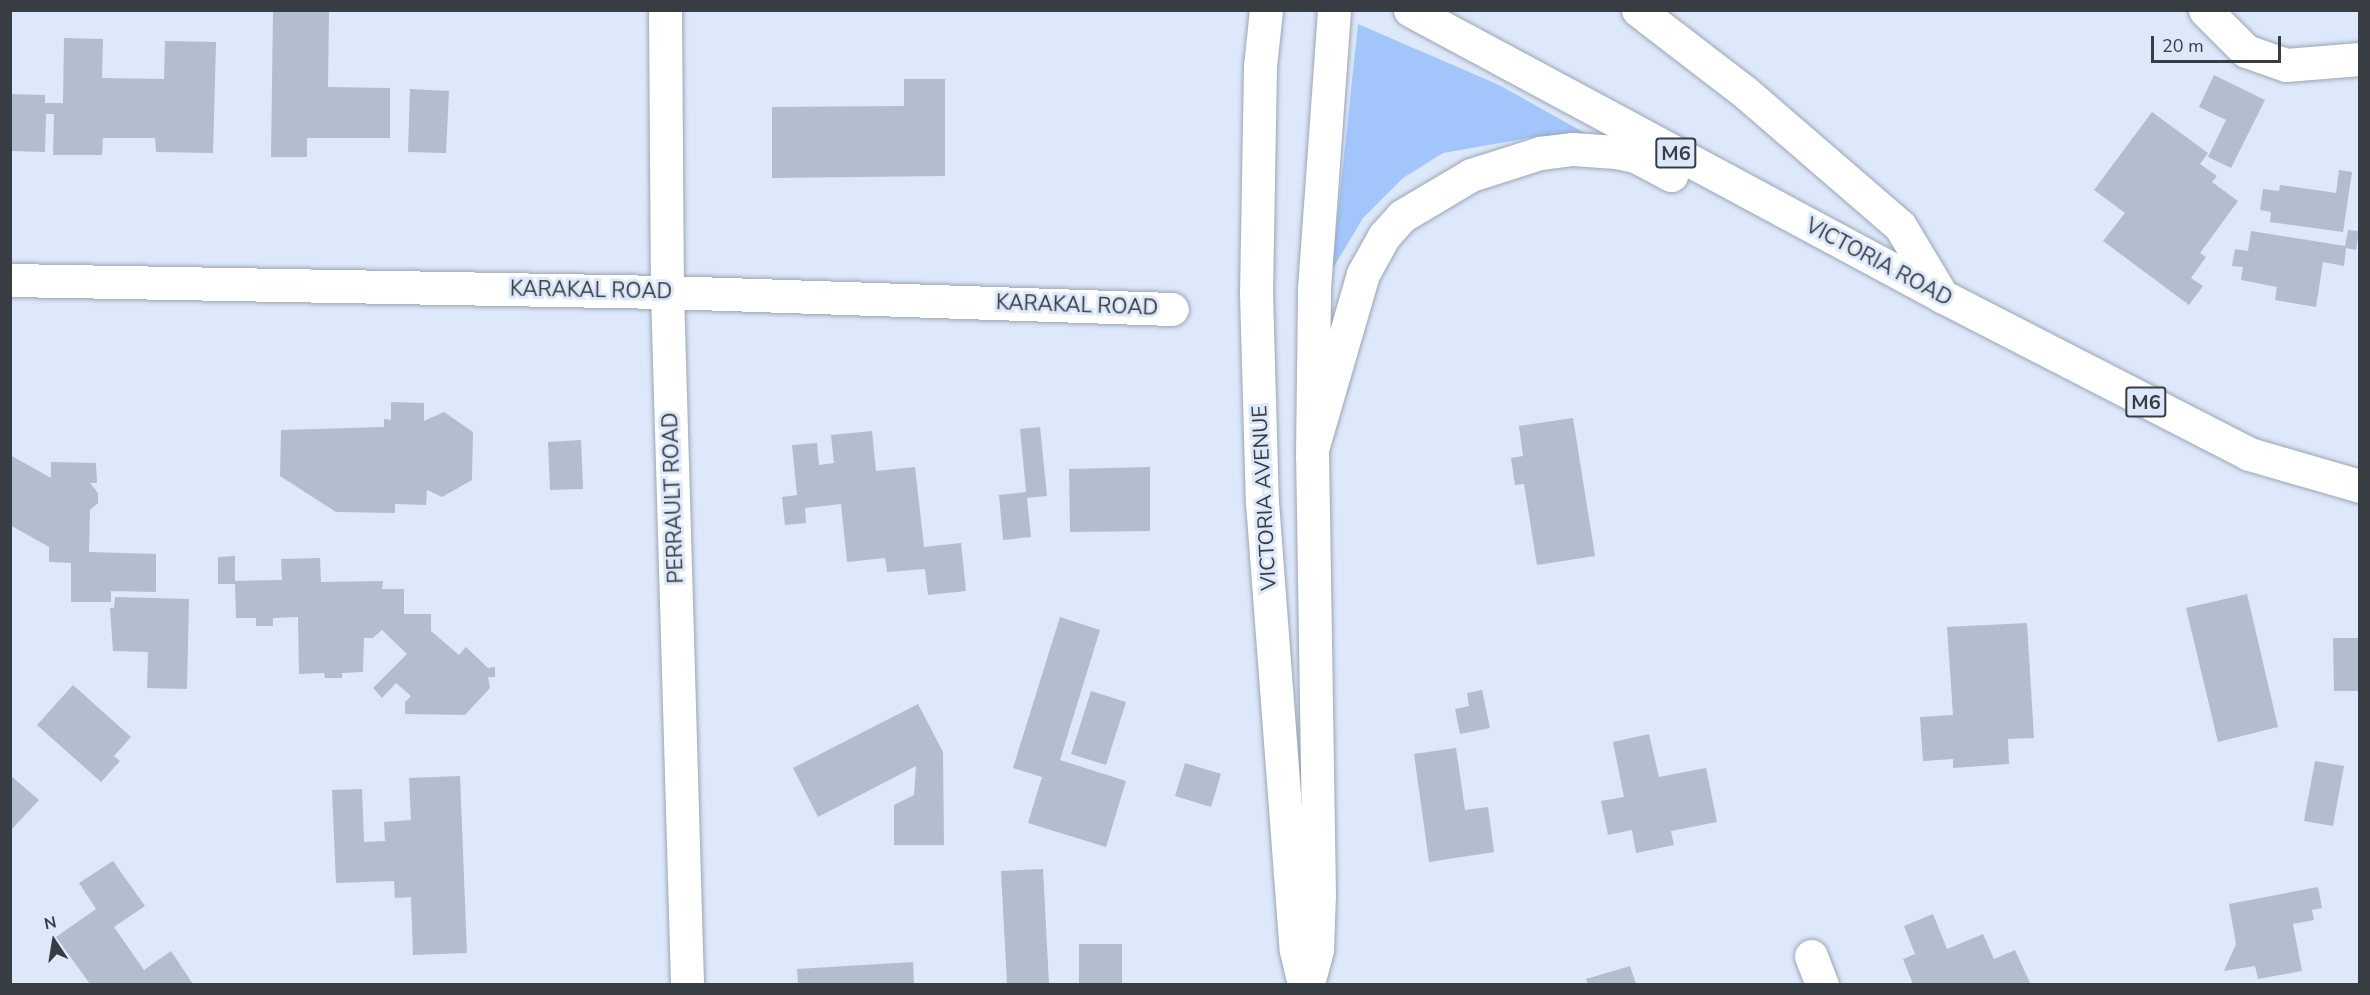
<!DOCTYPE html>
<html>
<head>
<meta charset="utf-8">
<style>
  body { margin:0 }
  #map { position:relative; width:2370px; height:995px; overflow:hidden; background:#dde8fa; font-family:"Nunito Sans",sans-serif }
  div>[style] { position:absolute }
  .green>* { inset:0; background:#a2c5fb }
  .building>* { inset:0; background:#b2bdce }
  .roads { filter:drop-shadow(0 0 2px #9aa5b5) drop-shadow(0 0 2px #9aa5b5) }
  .minor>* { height:33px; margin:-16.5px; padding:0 16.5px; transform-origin:16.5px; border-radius:16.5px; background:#fff }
  .tertiary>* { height:33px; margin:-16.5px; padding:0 16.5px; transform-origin:16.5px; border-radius:16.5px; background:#fff }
  .primary>* { height:33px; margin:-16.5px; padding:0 16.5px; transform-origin:16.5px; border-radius:16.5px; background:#fff }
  span { translate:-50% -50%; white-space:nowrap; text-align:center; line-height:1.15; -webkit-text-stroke:6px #dde8fa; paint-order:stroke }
  .shield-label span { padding:2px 4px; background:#dde8fa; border:2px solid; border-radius:4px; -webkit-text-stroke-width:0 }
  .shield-label { font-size:20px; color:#383d43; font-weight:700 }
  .street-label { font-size:21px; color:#383d43 }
  .frame { position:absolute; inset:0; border:12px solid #383d43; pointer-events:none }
  .north { position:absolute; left:24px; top:911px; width:60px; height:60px; -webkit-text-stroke:4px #dde8fa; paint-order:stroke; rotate:348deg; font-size:16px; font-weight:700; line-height:24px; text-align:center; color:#383d43 }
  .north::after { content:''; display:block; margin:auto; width:21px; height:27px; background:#383d43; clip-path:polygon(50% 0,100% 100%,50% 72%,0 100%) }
  .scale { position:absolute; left:2151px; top:36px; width:130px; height:27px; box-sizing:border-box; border:3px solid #383d43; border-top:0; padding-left:8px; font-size:18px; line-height:21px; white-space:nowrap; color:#383d43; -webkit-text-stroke:4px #dde8fa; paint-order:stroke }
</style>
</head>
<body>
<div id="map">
  <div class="green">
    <div style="clip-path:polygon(1358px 24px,1499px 85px,1592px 137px,1540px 136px,1443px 153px,1403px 178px,1363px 218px,1332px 270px)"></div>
  </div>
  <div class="building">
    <div style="clip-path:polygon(273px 10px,329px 10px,328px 87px,390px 88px,390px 138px,307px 138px,307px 157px,271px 157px)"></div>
    <div style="clip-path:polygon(64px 38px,103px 39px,102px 78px,164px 79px,165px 41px,216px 42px,213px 153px,156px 152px,155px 138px,103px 138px,102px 155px,53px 155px,54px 114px,46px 114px,45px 152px,10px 151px,10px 94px,45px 95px,45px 103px,63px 103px)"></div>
    <div style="clip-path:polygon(2214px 75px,2265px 100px,2231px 168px,2208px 157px,2226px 120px,2199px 107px)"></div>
    <div style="clip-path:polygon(904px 79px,945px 79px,945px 176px,772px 178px,772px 107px,904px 106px)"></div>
    <div style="clip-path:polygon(410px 89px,449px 91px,446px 153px,408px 152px)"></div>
    <div style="clip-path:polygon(2152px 112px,2208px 153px,2200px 164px,2217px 176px,2212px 182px,2238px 201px,2200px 253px,2206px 257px,2191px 278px,2203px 286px,2189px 305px,2103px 241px,2125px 213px,2094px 190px)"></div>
    <div style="clip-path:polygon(2339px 170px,2352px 172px,2343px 232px,2270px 222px,2271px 212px,2260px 210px,2263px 189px,2279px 191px,2280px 185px,2336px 193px)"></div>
    <div style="clip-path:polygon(2348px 230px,2359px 231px,2356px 250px,2346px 248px,2344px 266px,2323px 262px,2316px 307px,2275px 300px,2277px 287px,2241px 280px,2243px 267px,2232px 266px,2235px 249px,2248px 251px,2251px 231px,2345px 246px)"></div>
    <div style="clip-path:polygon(391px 402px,424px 403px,424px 421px,444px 412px,473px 432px,472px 480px,442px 497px,427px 490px,426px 505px,395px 504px,395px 513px,336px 512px,280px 476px,281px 430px,384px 427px,384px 419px,391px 420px)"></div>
    <div style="clip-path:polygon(1573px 418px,1595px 556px,1537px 565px,1524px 484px,1515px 485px,1511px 458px,1523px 456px,1519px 426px)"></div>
    <div style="clip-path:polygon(1040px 427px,1047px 496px,1027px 498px,1031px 537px,1003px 540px,999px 495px,1026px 492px,1020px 429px)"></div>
    <div style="clip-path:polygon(872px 431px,876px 471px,915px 467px,924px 547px,961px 543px,966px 591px,928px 595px,925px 569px,887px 572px,885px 558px,847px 562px,841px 504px,805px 508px,806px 523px,785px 525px,782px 497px,797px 495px,792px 445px,817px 443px,819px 465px,834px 463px,831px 435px)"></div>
    <div style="clip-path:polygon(581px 440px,583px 489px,550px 490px,548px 442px)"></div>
    <div style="clip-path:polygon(10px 455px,51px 478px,51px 462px,96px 463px,97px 483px,90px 483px,98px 493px,98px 503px,90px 510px,89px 552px,156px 554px,156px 592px,111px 591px,111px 602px,71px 602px,71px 563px,49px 562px,49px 547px,10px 525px)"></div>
    <div style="clip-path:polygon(1150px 467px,1150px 531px,1070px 532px,1069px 469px)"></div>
    <div style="clip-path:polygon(235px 556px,235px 581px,282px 580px,281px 559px,320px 558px,321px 582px,383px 581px,382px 589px,404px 589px,404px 614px,431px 614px,431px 631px,459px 655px,466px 647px,488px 668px,495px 667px,495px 677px,488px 677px,490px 688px,465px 715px,405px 714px,405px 702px,411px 696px,396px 683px,382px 698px,373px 688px,407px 654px,382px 630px,373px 638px,364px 638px,363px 672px,342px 673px,342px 678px,325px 678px,324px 673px,299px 674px,298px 617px,273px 618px,273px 626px,256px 626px,256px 618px,236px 618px,235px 584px,218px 584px,218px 557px)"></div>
    <div style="clip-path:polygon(2247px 594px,2278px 727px,2218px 742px,2186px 608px)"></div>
    <div style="clip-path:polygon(115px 597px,189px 599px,187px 689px,147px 688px,148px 652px,113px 651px,110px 608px,114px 608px)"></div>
    <div style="clip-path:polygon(1060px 617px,1100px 630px,1060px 760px,1126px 781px,1106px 847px,1028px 823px,1042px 777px,1013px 768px)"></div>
    <div style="clip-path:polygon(2027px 623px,2034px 738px,2008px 739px,2009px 764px,1953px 768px,1953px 759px,1923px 761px,1920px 717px,1953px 715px,1947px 627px)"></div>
    <div style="clip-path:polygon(2333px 638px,2360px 638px,2360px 691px,2334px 691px)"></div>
    <div style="clip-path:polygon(73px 685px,131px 737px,114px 756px,120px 761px,101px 782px,37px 725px)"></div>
    <div style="clip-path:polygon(1482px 690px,1490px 728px,1460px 734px,1455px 709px,1469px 706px,1467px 693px)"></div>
    <div style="clip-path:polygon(1091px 691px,1126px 702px,1106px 765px,1071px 754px)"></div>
    <div style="clip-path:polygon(918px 704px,943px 752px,944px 845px,894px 845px,894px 805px,914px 795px,916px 766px,818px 817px,793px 768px)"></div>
    <div style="clip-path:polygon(1649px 734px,1659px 777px,1706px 768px,1717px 822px,1671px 831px,1674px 845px,1636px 853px,1632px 830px,1608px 835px,1601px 801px,1624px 797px,1613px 742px)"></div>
    <div style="clip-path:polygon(1456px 748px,1465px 810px,1488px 807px,1494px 852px,1429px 862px,1414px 754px)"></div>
    <div style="clip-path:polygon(2315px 761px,2344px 766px,2333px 826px,2304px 821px)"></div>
    <div style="clip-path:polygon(1185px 763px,1221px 774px,1211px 807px,1175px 796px)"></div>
    <div style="clip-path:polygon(10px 775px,39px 800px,10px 831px)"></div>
    <div style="clip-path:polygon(460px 776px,467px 953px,413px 955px,411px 897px,395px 898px,394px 881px,336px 883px,332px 790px,362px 789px,364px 842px,385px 841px,384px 822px,411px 820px,409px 778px)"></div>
    <div style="clip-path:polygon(113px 861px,145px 906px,114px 927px,144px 970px,171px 951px,193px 984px,90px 984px,56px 937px,96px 909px,79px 883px)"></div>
    <div style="clip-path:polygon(1043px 869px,1049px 984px,1007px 984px,1001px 871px)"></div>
    <div style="clip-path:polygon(2318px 887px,2322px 908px,2312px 910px,2314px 920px,2293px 924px,2302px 971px,2258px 979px,2255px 966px,2224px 971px,2236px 944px,2229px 904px)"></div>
    <div style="clip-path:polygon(1933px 914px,1947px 949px,1983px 934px,1994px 959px,2015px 950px,2030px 983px,1913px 984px,1903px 959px,1915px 954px,1904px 926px)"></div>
    <div style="clip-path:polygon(1079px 944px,1122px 944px,1122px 984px,1079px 984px)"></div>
    <div style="clip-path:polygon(913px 962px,914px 984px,798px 984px,797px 969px)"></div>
    <div style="clip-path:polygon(1630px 966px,1636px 984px,1588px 984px,1586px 979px)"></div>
  </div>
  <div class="roads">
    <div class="minor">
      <div style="left:665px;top:10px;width:282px;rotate:89.6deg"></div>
      <div style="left:667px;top:292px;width:692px;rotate:88.34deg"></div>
      <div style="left:2205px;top:10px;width:58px;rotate:45deg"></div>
      <div style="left:2246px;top:51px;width:42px;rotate:19.3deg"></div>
      <div style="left:2286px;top:65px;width:74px;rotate:-4.6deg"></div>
      <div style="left:10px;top:280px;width:657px;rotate:1.05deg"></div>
      <div style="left:667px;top:292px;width:505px;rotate:1.93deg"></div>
      <div style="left:1811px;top:956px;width:30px;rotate:69deg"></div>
    </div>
    <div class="tertiary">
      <div style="left:1266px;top:10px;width:56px;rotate:96.1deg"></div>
      <div style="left:1260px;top:66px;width:226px;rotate:91deg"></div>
      <div style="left:1256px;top:292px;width:210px;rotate:88.4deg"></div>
      <div style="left:1262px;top:502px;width:449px;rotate:85.7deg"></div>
      <div style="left:1296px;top:950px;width:35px;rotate:77deg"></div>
      <div style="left:1310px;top:976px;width:28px;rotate:-75deg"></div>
      <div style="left:1317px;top:949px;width:54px;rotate:-87.9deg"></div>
      <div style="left:1319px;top:895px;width:439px;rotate:-90.9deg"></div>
      <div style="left:1312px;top:456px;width:167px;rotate:-89.3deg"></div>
      <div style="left:1314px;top:289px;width:280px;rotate:-85.9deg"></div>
    </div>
    <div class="primary">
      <div style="left:1410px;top:10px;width:604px;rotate:28.26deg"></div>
      <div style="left:1942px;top:296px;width:345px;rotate:27.2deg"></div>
      <div style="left:2249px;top:454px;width:116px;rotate:16.1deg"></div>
      <div style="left:1638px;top:10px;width:136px;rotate:37.5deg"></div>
      <div style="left:1746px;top:93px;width:203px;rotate:40.8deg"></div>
      <div style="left:1900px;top:226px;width:82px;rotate:59deg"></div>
      <div style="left:1313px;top:446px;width:179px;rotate:-73.8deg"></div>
      <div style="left:1363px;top:274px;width:43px;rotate:-61.1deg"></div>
      <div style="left:1384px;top:236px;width:27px;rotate:-48deg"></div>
      <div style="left:1402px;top:216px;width:80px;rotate:-30.7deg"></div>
      <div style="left:1471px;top:175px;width:72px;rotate:-17.7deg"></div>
      <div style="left:1540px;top:153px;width:33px;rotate:-7deg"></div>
      <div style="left:1573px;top:149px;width:43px;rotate:4deg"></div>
      <div style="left:1616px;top:152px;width:19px;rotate:12deg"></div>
      <div style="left:1635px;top:156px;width:41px;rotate:27.8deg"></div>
    </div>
  </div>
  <div class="shield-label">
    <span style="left:1676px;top:153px">M6</span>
    <span style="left:2146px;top:402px">M6</span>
  </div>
  <div class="street-label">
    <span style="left:1879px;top:262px;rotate:28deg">VICTORIA ROAD</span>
    <span style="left:591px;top:290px;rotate:1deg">KARAKAL ROAD</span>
    <span style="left:1077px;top:305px;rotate:2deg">KARAKAL ROAD</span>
    <span style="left:673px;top:498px;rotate:-92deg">PERRAULT ROAD</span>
    <span style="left:1264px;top:498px;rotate:-93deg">VICTORIA AVENUE</span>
  </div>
  <div class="frame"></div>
  <div class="north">N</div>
  <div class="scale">20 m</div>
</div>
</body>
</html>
